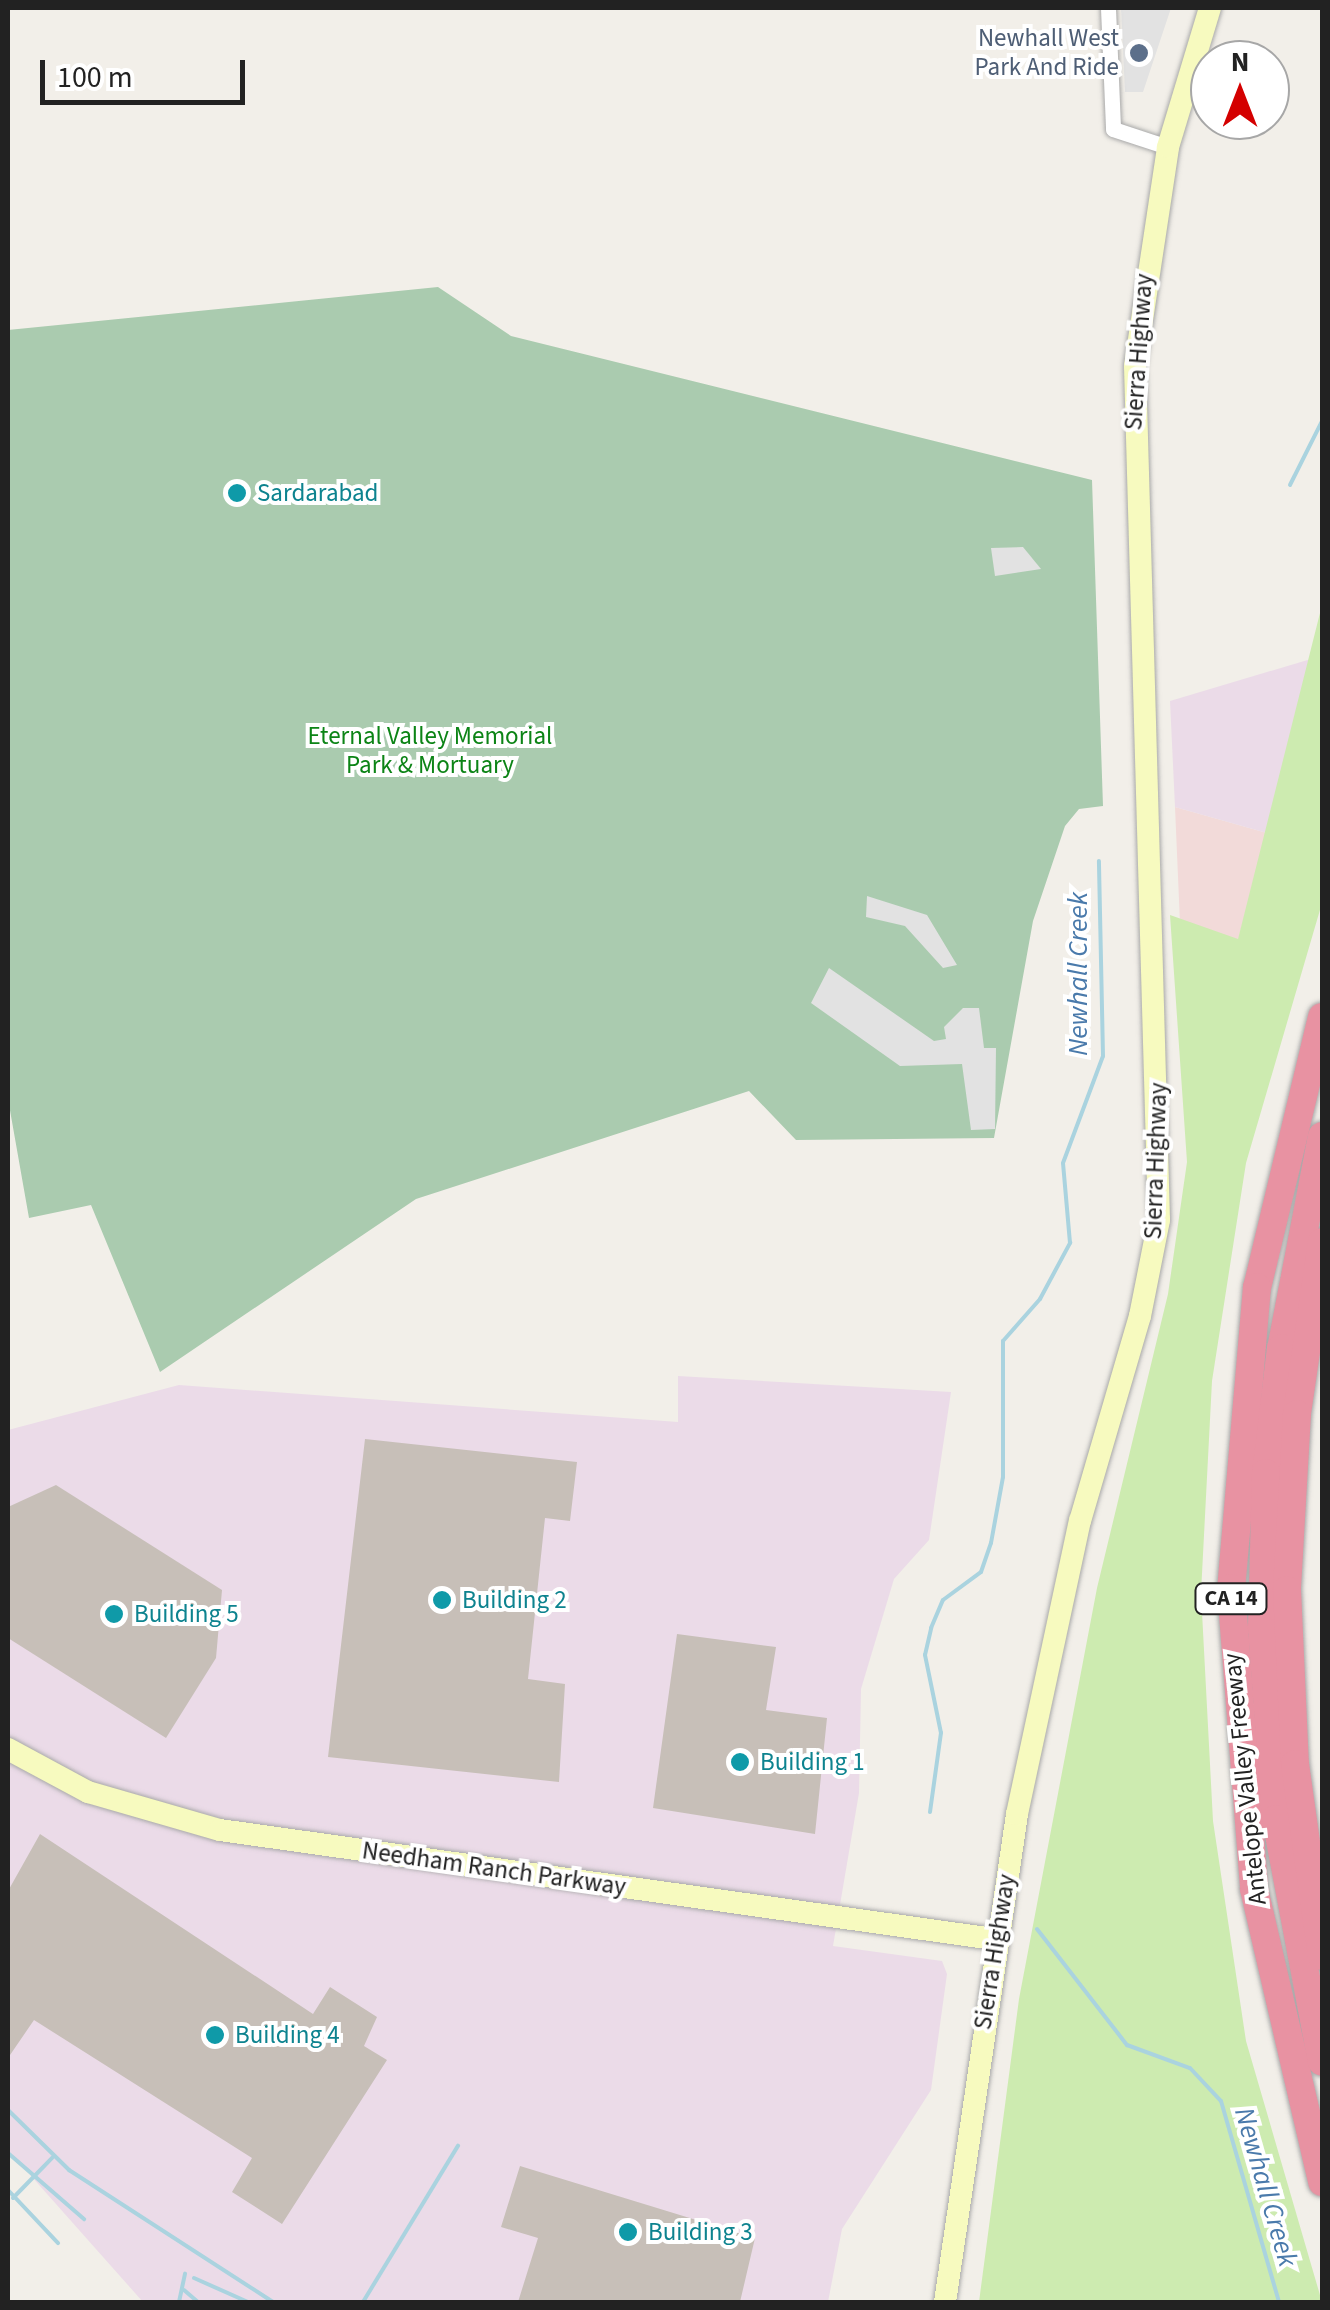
<!DOCTYPE html>
<html>
<head>
<meta charset="utf-8">
<style>
  body { margin:0 }
  #map { position:relative; width:1330px; height:2310px; overflow:hidden; background:#f2efe9; font-family:"Source Sans 3",sans-serif }
  div>[style] { position:absolute }
  .commercial>* { inset:0; background:#f2dad9 }
  .industrial>* { inset:0; background:#ebdbe8 }
  .grass>* { inset:0; background:#cdebb0 }
  .cemetery>* { inset:0; background:#aacbaf }
  .parking>* { inset:0; background:#e2e2e2 }
  .stream>* { height:4px; margin:-2px; padding:0 2px; transform-origin:2px; border-radius:2px; background:#aad3df }
  .building>* { inset:0; background:#c7bfb8 }
  .roads { filter:drop-shadow(0 0 2px #a9a9a9) drop-shadow(0 0 2px #a9a9a9) }
  .street>* { height:15px; margin:-7.5px; padding:0 7.5px; transform-origin:7.5px; border-radius:7.5px; background:#fff }
  .secondary>* { height:22px; margin:-11px; padding:0 11px; transform-origin:11px; border-radius:11px; background:#f7fabf }
  .highway>* { height:28px; margin:-14px; padding:0 14px; transform-origin:14px; border-radius:14px; background:#e892a2 }
  .dots>* { width:28px; height:28px; translate:-50% -50%; box-sizing:border-box; border:5px solid #fff; border-radius:50% }
  span { translate:-50% -50%; white-space:nowrap; text-align:center; line-height:1.15; -webkit-text-stroke:8px #fff; paint-order:stroke }
  .shield-label span { padding:2px 8px; background:#fff; border:2px solid; border-radius:8px; -webkit-text-stroke-width:0 }
  .shield-label { font-size:22px; color:#222; font-weight:700 }
  .service-label { font-size:25px; color:#4e5e75 }
  .right { translate:-100% -50%; text-align:right }
  .street-label { font-size:25px; color:#222 }
  .culture-label { font-size:25px; color:#0d838f }
  .left { translate:0 -50%; text-align:left }
  .park-label { font-size:25px; color:#0c8416 }
  .water-label { font-size:28px; color:#4a7aab; font-style:italic }
  .frame { position:absolute; inset:0; border:10px solid #222; pointer-events:none }
  .north { position:absolute; left:1190px; top:40px; width:100px; height:100px; box-sizing:border-box; background:#fff; border:2px solid #a7a7a7; border-radius:50%; rotate:0deg; font-size:28px; font-weight:700; line-height:40px; text-align:center; color:#222 }
  .north::after { content:''; display:block; margin:auto; width:35px; height:45px; background:#d40000; clip-path:polygon(50% 0,100% 100%,50% 72%,0 100%) }
  .scale { position:absolute; left:40px; top:60px; width:205px; height:45px; box-sizing:border-box; border:5px solid #222; border-top:0; padding-left:12px; font-size:30px; line-height:35px; white-space:nowrap; color:#222; -webkit-text-stroke:8px #fff; paint-order:stroke }
</style>
</head>
<body>
<div id="map">
  <div class="commercial">
    <div style="clip-path:polygon(1175px 807px,1267px 833px,1238px 940px,1180px 923px)"></div>
  </div>
  <div class="industrial">
    <div style="clip-path:polygon(1311px 659px,1267px 833px,1175px 807px,1170px 701px)"></div>
    <div style="clip-path:polygon(678px 1376px,951px 1392px,929px 1540px,894px 1579px,861px 1689px,859px 1793px,833px 1946px,942px 1961px,947px 1974px,931px 2090px,842px 2229px,828px 2302px,143px 2302px,8px 2150px,8px 1430px,179px 1385px,678px 1422px)"></div>
  </div>
  <div class="grass">
    <div style="clip-path:polygon(1322px 605px,1322px 903px,1246px 1163px,1212px 1381px,1201px 1593px,1213px 1821px,1246px 2041px,1322px 2302px,979px 2302px,1019px 1999px,1097px 1588px,1168px 1294px,1187px 1162px,1170px 915px,1238px 939px)"></div>
  </div>
  <div class="cemetery">
    <div style="clip-path:polygon(438px 287px,511px 336px,1092px 480px,1103px 806px,1079px 809px,1065px 826px,1033px 921px,994px 1138px,796px 1140px,749px 1091px,416px 1199px,160px 1372px,91px 1205px,29px 1218px,8px 1099px,8px 330px)"></div>
  </div>
  <div class="parking">
    <div style="clip-path:polygon(1121px 8px,1171px 8px,1143px 92px,1125px 92px)"></div>
    <div style="clip-path:polygon(1023px 547px,1041px 569px,995px 576px,991px 548px)"></div>
    <div style="clip-path:polygon(867px 896px,927px 915px,957px 965px,943px 968px,905px 926px,866px 917px)"></div>
    <div style="clip-path:polygon(829px 968px,934px 1041px,946px 1039px,944px 1027px,963px 1008px,979px 1008px,984px 1048px,996px 1048px,995px 1129px,971px 1130px,962px 1064px,900px 1066px,811px 1003px)"></div>
  </div>
  <div class="stream">
    <div style="left:1290px;top:485px;width:72px;rotate:-63.4deg"></div>
    <div style="left:930px;top:1812px;width:80px;rotate:-82.1deg"></div>
    <div style="left:941px;top:1733px;width:80px;rotate:-101.6deg"></div>
    <div style="left:925px;top:1655px;width:28px;rotate:-77deg"></div>
    <div style="left:931px;top:1628px;width:30px;rotate:-67deg"></div>
    <div style="left:943px;top:1600px;width:47px;rotate:-36.4deg"></div>
    <div style="left:981px;top:1572px;width:31px;rotate:-71deg"></div>
    <div style="left:991px;top:1543px;width:67px;rotate:-79.7deg"></div>
    <div style="left:1003px;top:1477px;width:136px;rotate:-90deg"></div>
    <div style="left:1003px;top:1341px;width:56px;rotate:-48.6deg"></div>
    <div style="left:1040px;top:1299px;width:64px;rotate:-61.8deg"></div>
    <div style="left:1070px;top:1243px;width:80px;rotate:-95deg"></div>
    <div style="left:1063px;top:1163px;width:114px;rotate:-69.5deg"></div>
    <div style="left:1103px;top:1056px;width:195px;rotate:-91.2deg"></div>
    <div style="left:1037px;top:1929px;width:147px;rotate:52.2deg"></div>
    <div style="left:1127px;top:2045px;width:67px;rotate:20.1deg"></div>
    <div style="left:1190px;top:2068px;width:45px;rotate:46.8deg"></div>
    <div style="left:1221px;top:2101px;width:209px;rotate:73.9deg"></div>
    <div style="left:8px;top:2110px;width:86px;rotate:44.5deg"></div>
    <div style="left:69px;top:2170px;width:243px;rotate:32.9deg"></div>
    <div style="left:8px;top:2153px;width:101px;rotate:41deg"></div>
    <div style="left:8px;top:2190px;width:73px;rotate:46.7deg"></div>
    <div style="left:13px;top:2198px;width:56px;rotate:-45.7deg"></div>
    <div style="left:194px;top:2278px;width:59px;rotate:24deg"></div>
    <div style="left:184px;top:2290px;width:18px;rotate:41deg"></div>
    <div style="left:179px;top:2302px;width:29px;rotate:-78deg"></div>
    <div style="left:363px;top:2302px;width:183px;rotate:-58.7deg"></div>
  </div>
  <div class="building">
    <div style="clip-path:polygon(365px 1439px,577px 1462px,570px 1521px,545px 1518px,528px 1679px,565px 1684px,559px 1782px,328px 1757px)"></div>
    <div style="clip-path:polygon(56px 1485px,222px 1590px,216px 1658px,166px 1738px,8px 1638px,8px 1507px)"></div>
    <div style="clip-path:polygon(677px 1634px,776px 1647px,766px 1710px,827px 1718px,815px 1834px,653px 1808px)"></div>
    <div style="clip-path:polygon(40px 1834px,313px 2014px,330px 1987px,377px 2017px,364px 2046px,387px 2060px,282px 2224px,232px 2192px,252px 2158px,34px 2020px,8px 2058px,8px 1891px)"></div>
    <div style="clip-path:polygon(520px 2166px,755px 2238px,740px 2302px,518px 2302px,538px 2238px,501px 2227px)"></div>
  </div>
  <div class="roads">
    <div class="street">
      <div style="left:1108px;top:8px;width:121px;rotate:87.6deg"></div>
      <div style="left:1113px;top:129px;width:58px;rotate:18.1deg"></div>
    </div>
    <div class="secondary">
      <div style="left:8px;top:1749px;width:91px;rotate:28.3deg"></div>
      <div style="left:88px;top:1792px;width:137px;rotate:16.1deg"></div>
      <div style="left:220px;top:1830px;width:782px;rotate:8.02deg"></div>
      <div style="left:945px;top:2302px;width:493px;rotate:-81.6deg"></div>
      <div style="left:1017px;top:1814px;width:300px;rotate:-77.9deg"></div>
      <div style="left:1080px;top:1521px;width:214px;rotate:-73.7deg"></div>
      <div style="left:1140px;top:1316px;width:98px;rotate:-78.8deg"></div>
      <div style="left:1159px;top:1220px;width:854px;rotate:-91.61deg"></div>
      <div style="left:1135px;top:366px;width:221px;rotate:-81.4deg"></div>
      <div style="left:1168px;top:147px;width:145px;rotate:-73.2deg"></div>
    </div>
    <div class="highway">
      <div style="left:1322px;top:1017px;width:278px;rotate:103.5deg"></div>
      <div style="left:1257px;top:1287px;width:302px;rotate:94.9deg"></div>
      <div style="left:1231px;top:1588px;width:302px;rotate:85.6deg"></div>
      <div style="left:1254px;top:1889px;width:301px;rotate:76.9deg"></div>
      <div style="left:1322px;top:1136px;width:216px;rotate:100.9deg"></div>
      <div style="left:1281px;top:1348px;width:126px;rotate:96.8deg"></div>
      <div style="left:1266px;top:1473px;width:156px;rotate:91.5deg"></div>
      <div style="left:1262px;top:1629px;width:191px;rotate:85.8deg"></div>
      <div style="left:1276px;top:1819px;width:247px;rotate:79.3deg"></div>
      <div style="left:1322px;top:1242px;width:174px;rotate:98.3deg"></div>
      <div style="left:1297px;top:1414px;width:176px;rotate:93.3deg"></div>
      <div style="left:1287px;top:1590px;width:174px;rotate:87.4deg"></div>
      <div style="left:1295px;top:1764px;width:194px;rotate:82deg"></div>
    </div>
  </div>
  <div class="dots">
    <div style="left:1139px;top:53px;background:#5c6f8a"></div>
    <div style="left:237px;top:493px;background:#0f9aa8"></div>
    <div style="left:442px;top:1600px;background:#0f9aa8"></div>
    <div style="left:114px;top:1614px;background:#0f9aa8"></div>
    <div style="left:740px;top:1762px;background:#0f9aa8"></div>
    <div style="left:215px;top:2035px;background:#0f9aa8"></div>
    <div style="left:628px;top:2232px;background:#0f9aa8"></div>
  </div>
  <div class="shield-label">
    <span style="left:1231px;top:1599px">CA 14</span>
  </div>
  <div class="service-label">
    <span class="right" style="left:1119px;top:53px">Newhall West<br>Park And Ride</span>
  </div>
  <div class="street-label">
    <span style="left:1139px;top:352px;rotate:-86deg">Sierra Highway</span>
    <span style="left:1156px;top:1161px;rotate:-88deg">Sierra Highway</span>
    <span style="left:1245px;top:1779px;rotate:-96deg">Antelope Valley Freeway</span>
    <span style="left:494px;top:1869px;rotate:8deg">Needham Ranch Parkway</span>
    <span style="left:995px;top:1952px;rotate:-81deg">Sierra Highway</span>
  </div>
  <div class="culture-label">
    <span class="left" style="left:257px;top:493px">Sardarabad</span>
    <span class="left" style="left:462px;top:1600px">Building 2</span>
    <span class="left" style="left:134px;top:1614px">Building 5</span>
    <span class="left" style="left:760px;top:1762px">Building 1</span>
    <span class="left" style="left:235px;top:2035px">Building 4</span>
    <span class="left" style="left:648px;top:2232px">Building 3</span>
  </div>
  <div class="park-label">
    <span style="left:430px;top:751px">Eternal Valley Memorial<br>Park &amp; Mortuary</span>
  </div>
  <div class="water-label">
    <span style="left:1078px;top:974px;rotate:-90deg">Newhall Creek</span>
    <span style="left:1266px;top:2187px;rotate:74deg">Newhall Creek</span>
  </div>
  <div class="frame"></div>
  <div class="north">N</div>
  <div class="scale">100 m</div>
</div>
</body>
</html>
